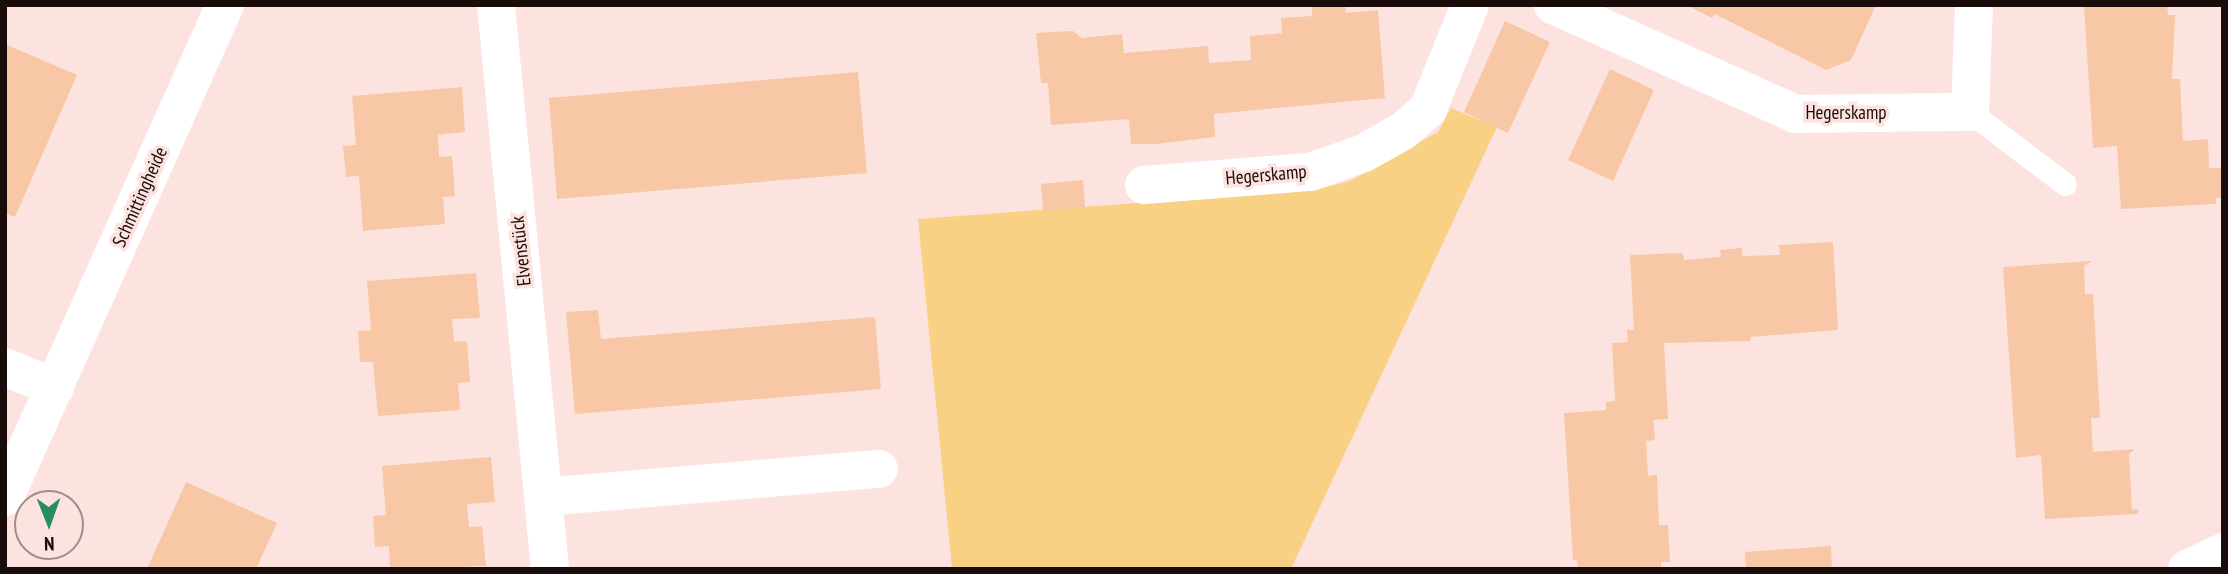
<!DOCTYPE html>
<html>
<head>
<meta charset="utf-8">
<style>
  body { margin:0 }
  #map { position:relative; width:2228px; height:574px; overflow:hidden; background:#fde3df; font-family:"PT Sans Narrow",sans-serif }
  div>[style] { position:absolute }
  .green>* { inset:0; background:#f8d185 }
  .building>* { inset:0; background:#f8c7a5 }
  .lane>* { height:23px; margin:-11.5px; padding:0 11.5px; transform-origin:11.5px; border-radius:11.5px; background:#fff }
  .street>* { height:38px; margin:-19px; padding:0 19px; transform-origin:19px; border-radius:19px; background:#fff }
  .secondary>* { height:38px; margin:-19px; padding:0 19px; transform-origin:19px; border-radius:19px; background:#fff }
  span { translate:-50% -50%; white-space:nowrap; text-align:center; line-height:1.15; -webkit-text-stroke:7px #fde3df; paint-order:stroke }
  .street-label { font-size:19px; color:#1a0c0a }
  .frame { position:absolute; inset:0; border:7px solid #1a0c0a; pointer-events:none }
  .north { position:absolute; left:14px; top:490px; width:70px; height:70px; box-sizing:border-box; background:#fde3df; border:2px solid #a28d8a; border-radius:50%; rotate:179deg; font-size:19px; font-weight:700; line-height:28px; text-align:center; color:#1a0c0a }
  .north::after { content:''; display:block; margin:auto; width:24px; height:32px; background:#2a8c65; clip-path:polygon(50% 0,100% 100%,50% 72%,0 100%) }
</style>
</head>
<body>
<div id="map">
  <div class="green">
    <div style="clip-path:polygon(1451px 108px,1497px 127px,1291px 569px,952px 569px,918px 219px,1315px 190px,1350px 181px,1438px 132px)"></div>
  </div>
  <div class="building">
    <div style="clip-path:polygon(1312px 5px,1345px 5px,1346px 13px,1378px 10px,1385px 98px,1214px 114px,1215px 137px,1155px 144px,1131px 144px,1129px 119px,1051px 125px,1048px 83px,1041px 83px,1036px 33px,1073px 31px,1082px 38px,1122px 34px,1124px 53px,1208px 46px,1209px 63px,1251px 60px,1250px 36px,1282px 33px,1281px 18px,1312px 16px)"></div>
    <div style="clip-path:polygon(1686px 5px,1876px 5px,1851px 60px,1826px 70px,1715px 14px,1712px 18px)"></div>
    <div style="clip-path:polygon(2084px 5px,2167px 5px,2168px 15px,2175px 15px,2172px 79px,2180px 79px,2183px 141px,2208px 139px,2209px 168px,2223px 168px,2223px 198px,2216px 198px,2216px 204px,2121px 209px,2117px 146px,2093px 148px)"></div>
    <div style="clip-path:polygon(1505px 21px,1550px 42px,1508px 133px,1464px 112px)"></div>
    <div style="clip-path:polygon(5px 44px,77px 75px,15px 217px,5px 213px)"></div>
    <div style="clip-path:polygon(1610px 69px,1654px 90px,1613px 181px,1568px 160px)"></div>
    <div style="clip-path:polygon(858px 72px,867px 173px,557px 199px,549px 98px)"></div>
    <div style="clip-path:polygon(462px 87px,465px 132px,438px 135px,439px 157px,452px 156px,455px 196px,443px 197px,445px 224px,363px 231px,359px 176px,346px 177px,343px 146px,356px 145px,352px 96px)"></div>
    <div style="clip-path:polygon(1083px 180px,1085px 207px,1043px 211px,1041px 184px)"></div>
    <div style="clip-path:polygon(1833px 242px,1838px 330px,1750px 337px,1751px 341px,1664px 343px,1668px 419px,1653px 420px,1655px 440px,1646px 441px,1648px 476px,1657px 475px,1659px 525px,1668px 525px,1670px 562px,1661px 562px,1661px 569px,1578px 569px,1577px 560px,1573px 560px,1564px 413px,1606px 410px,1606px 402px,1615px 401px,1612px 343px,1628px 342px,1627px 330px,1634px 330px,1630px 255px,1683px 253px,1684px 260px,1721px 257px,1720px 250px,1742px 248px,1742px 256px,1780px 255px,1779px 245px)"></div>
    <div style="clip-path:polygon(2092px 261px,2084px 266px,2085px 294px,2093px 294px,2100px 418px,2091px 418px,2093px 452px,2135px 449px,2129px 454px,2132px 510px,2138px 509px,2138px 514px,2045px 519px,2041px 455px,2016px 458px,2003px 267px)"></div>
    <div style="clip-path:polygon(476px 273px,480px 318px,452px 319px,454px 342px,467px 341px,470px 382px,458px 383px,460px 410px,378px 416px,373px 362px,360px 362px,358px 331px,371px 330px,367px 281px)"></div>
    <div style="clip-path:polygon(598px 310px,601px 339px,875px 317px,881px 389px,575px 414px,566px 312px)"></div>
    <div style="clip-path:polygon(491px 457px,495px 502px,467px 504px,469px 527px,482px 526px,486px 566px,390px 569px,389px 546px,375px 547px,373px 516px,386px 515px,382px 466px)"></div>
    <div style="clip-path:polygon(186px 482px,277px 523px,256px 569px,147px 569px)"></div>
    <div style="clip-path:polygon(1831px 546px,1832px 569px,1746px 569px,1745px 552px)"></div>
  </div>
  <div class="lane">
    <div style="left:1970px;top:112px;width:119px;rotate:37.2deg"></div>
  </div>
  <div class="street">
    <div style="left:496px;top:5px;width:567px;rotate:84.53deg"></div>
    <div style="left:1553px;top:5px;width:265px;rotate:24.2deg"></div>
    <div style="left:1795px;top:114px;width:175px;rotate:-0.7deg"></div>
    <div style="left:1970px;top:112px;width:107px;rotate:-87.9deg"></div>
    <div style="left:1144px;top:185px;width:167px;rotate:-4.5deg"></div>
    <div style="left:1310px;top:172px;width:57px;rotate:-19.4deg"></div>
    <div style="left:1364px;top:153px;width:45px;rotate:-29.4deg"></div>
    <div style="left:1403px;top:131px;width:33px;rotate:-41deg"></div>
    <div style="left:1428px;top:109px;width:112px;rotate:-68deg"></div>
    <div style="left:5px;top:367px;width:54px;rotate:22.8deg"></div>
    <div style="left:544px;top:497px;width:336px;rotate:-4.8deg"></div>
    <div style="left:2187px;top:569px;width:40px;rotate:-25deg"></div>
  </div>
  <div class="secondary">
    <div style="left:5px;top:497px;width:539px;rotate:-65.91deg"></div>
  </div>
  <div class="street-label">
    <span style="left:1846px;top:113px">Hegerskamp</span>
    <span style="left:1266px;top:175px;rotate:-5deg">Hegerskamp</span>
    <span style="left:140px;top:197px;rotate:-66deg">Schmittingheide</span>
    <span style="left:521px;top:251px;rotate:-96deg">Elvenstück</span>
  </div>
  <div class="frame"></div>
  <div class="north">N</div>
</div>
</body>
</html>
